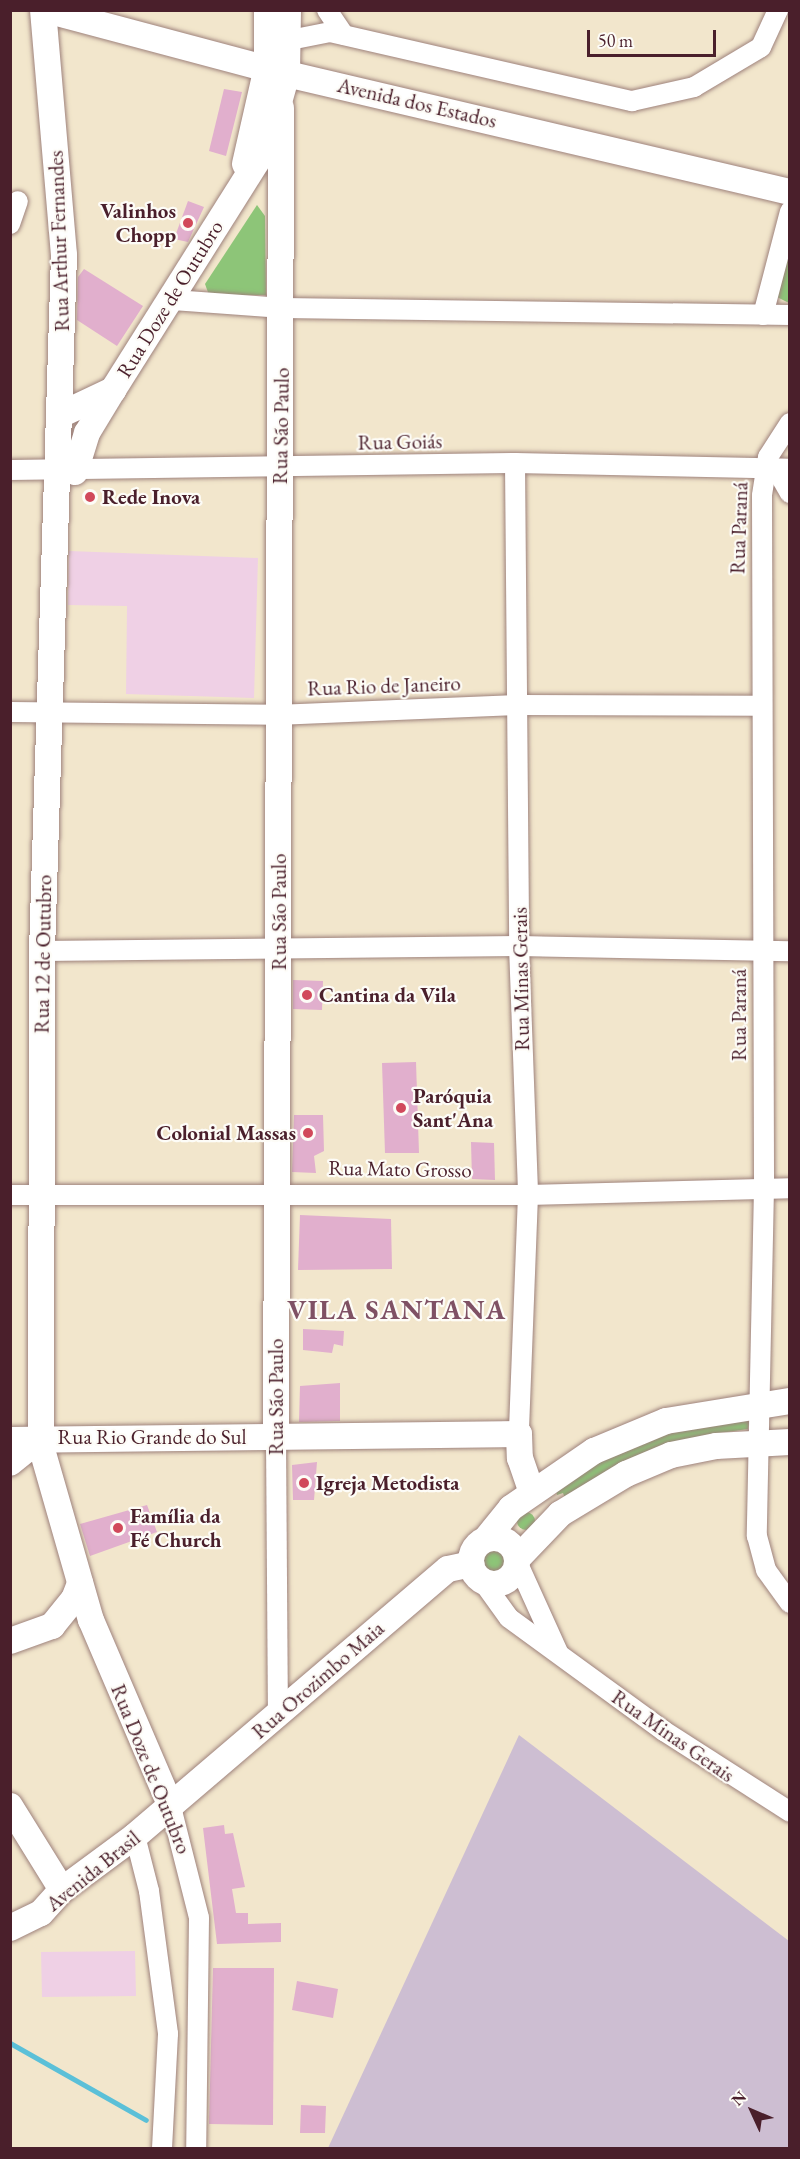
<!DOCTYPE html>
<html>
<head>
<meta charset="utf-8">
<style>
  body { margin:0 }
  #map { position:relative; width:800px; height:2159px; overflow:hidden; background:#f2e6cc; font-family:"EB Garamond",serif }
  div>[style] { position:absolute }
  .built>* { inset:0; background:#efd0e5 }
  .industrial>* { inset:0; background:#cdbed2 }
  .green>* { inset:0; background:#8dc578 }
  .round { border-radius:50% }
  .stream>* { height:5px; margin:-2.5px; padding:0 2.5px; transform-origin:2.5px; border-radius:2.5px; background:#5bc0d8 }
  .building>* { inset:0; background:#e1afcd }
  .roads { filter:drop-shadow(0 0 2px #9e827c) drop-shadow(0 0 2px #9e827c) }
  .minor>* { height:20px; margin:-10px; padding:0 10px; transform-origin:10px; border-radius:10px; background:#fff }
  .major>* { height:26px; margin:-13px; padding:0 13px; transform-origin:13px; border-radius:13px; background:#fff }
  .major>.ring { margin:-13px; padding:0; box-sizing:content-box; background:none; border:26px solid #fff; border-radius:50% }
  .dots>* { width:16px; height:16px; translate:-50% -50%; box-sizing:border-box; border:3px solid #fdfcf7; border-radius:50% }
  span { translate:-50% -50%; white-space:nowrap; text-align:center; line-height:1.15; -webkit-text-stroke:4.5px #fdfcf7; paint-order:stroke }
  .street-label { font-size:21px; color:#4a1f2b }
  .poi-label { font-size:21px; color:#4a1f2b; font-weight:700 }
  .right { translate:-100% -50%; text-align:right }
  .left { translate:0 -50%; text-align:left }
  .district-label { font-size:27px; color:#7f5164; font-weight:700; letter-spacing:1.5px }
  .frame { position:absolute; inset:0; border:12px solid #4a1f2b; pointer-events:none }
  .north { position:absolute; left:722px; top:2081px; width:60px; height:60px; -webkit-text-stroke:4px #fdfcf7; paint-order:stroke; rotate:314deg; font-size:16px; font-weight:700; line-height:24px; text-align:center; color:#4a1f2b }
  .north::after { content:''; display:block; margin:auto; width:21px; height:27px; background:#4a1f2b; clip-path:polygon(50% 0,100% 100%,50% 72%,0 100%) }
  .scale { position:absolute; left:587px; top:30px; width:129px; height:27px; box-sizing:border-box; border:3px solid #4a1f2b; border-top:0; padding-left:8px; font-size:18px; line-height:21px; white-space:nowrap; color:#4a1f2b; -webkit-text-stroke:4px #fdfcf7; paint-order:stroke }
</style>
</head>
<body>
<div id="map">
  <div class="built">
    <div style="clip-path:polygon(69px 551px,258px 558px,254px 698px,126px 694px,127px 606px,68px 605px)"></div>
    <div style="clip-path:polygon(135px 1951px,136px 1996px,42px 1997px,41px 1952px)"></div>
  </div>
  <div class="industrial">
    <div style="clip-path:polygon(519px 1735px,789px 1941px,789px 2148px,328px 2148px)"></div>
  </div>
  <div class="green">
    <div style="clip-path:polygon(257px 205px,265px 216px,266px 295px,209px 295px,205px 284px)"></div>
    <div style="clip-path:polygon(789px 234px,789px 303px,777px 297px)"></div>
    <div style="clip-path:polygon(750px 1417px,748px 1429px,706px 1435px,565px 1498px,563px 1493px,557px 1495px,555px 1487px,625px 1447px,671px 1429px)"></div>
    <div class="round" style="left:517px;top:1512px;width:18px;height:18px"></div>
    <div class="round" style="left:479px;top:1546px;width:32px;height:32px"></div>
  </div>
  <div class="stream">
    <div style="left:10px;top:2043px;width:156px;rotate:29.5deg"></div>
  </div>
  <div class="building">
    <div style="clip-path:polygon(224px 89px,242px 92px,226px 156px,209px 151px)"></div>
    <div style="clip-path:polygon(188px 201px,204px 207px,188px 242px,174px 239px)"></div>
    <div style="clip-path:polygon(84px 269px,143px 306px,117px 346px,77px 320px,78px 277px)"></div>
    <div style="clip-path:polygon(293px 980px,323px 981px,322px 1010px,293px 1009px)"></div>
    <div style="clip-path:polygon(416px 1062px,419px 1153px,385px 1153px,382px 1063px)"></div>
    <div style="clip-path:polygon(294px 1115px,323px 1115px,324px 1151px,314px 1156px,316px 1173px,292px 1172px)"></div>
    <div style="clip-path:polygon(471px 1142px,494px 1143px,495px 1180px,472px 1179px)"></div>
    <div style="clip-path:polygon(300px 1215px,391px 1219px,392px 1269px,298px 1270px)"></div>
    <div style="clip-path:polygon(303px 1329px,344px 1331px,343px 1346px,334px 1344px,332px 1353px,303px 1350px)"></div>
    <div style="clip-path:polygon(340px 1383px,340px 1421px,299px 1422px,300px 1386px)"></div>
    <div style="clip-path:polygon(317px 1462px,314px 1500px,293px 1500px,292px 1465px)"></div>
    <div style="clip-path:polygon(147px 1505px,157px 1532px,90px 1556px,80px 1524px)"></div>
    <div style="clip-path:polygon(224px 1825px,225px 1834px,233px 1833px,245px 1887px,232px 1889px,236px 1913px,248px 1913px,248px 1924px,281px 1923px,281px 1942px,217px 1944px,203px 1828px)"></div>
    <div style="clip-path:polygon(213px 1968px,274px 1968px,273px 2125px,209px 2124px)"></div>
    <div style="clip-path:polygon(297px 1981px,338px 1989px,333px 2018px,292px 2010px)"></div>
    <div style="clip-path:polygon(301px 2105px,326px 2106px,325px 2133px,300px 2133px)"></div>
  </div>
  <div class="roads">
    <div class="minor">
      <div style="left:327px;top:10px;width:30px;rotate:56deg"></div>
      <div style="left:290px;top:40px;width:41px;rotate:-11.3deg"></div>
      <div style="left:330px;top:32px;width:310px;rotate:12.9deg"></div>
      <div style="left:632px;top:101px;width:64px;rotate:-12.7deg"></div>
      <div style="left:694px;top:87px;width:78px;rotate:-30.8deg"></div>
      <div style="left:761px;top:47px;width:41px;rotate:-65.3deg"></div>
      <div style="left:10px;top:224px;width:24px;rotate:-71deg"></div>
      <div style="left:173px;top:300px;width:110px;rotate:4.2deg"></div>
      <div style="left:283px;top:308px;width:507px;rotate:0.79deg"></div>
      <div style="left:763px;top:315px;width:107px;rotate:-75.4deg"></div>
      <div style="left:790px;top:423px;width:40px;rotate:122.9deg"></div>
      <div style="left:768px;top:457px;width:39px;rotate:99deg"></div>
      <div style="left:762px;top:496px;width:692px;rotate:89.83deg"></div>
      <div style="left:764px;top:1188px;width:348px;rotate:91.2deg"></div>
      <div style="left:757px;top:1536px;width:35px;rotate:75deg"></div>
      <div style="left:766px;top:1570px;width:41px;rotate:54deg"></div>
      <div style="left:515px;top:463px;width:483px;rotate:89.5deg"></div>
      <div style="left:519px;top:946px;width:249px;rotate:87.9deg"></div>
      <div style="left:528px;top:1195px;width:239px;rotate:92.2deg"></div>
      <div style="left:776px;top:469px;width:28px;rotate:60deg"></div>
      <div style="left:10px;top:470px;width:505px;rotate:-0.79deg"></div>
      <div style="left:515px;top:463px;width:275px;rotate:1.2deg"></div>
      <div style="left:10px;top:712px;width:266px;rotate:0.6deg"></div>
      <div style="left:276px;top:715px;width:243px;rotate:-2.4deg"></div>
      <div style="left:519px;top:705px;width:241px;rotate:0.2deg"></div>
      <div style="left:42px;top:951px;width:477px;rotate:-0.6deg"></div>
      <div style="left:519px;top:946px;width:271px;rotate:1.1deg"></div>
      <div style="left:10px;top:1195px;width:518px"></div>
      <div style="left:528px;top:1195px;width:262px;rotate:-1.5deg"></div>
      <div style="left:276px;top:1437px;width:278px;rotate:89.6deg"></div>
      <div style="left:518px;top:1564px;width:97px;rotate:65.6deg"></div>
      <div style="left:483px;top:1582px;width:44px;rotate:54.2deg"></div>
      <div style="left:509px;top:1618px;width:192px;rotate:36.1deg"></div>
      <div style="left:664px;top:1731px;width:150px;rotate:32.7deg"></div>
      <div style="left:171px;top:1807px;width:114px;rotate:75.8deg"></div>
      <div style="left:199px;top:1918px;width:230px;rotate:90.7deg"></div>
      <div style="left:135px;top:1836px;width:57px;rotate:75.7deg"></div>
      <div style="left:149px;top:1891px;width:144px;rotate:82.4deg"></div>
      <div style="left:168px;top:2034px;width:114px;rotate:93deg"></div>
    </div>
    <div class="major">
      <div style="left:43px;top:10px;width:246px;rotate:85.1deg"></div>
      <div style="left:64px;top:255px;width:696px;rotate:91.81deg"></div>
      <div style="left:42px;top:951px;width:495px;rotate:90.1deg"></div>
      <div style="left:41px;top:1446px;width:181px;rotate:74deg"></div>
      <div style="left:91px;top:1620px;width:203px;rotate:66.8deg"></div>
      <div style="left:46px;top:10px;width:249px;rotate:14.9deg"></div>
      <div style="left:287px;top:74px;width:517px;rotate:13.2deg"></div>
      <div style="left:245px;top:164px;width:99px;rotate:-77.2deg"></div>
      <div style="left:267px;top:67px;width:57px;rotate:-90deg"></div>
      <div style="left:60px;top:415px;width:59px;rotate:-25.3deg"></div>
      <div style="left:113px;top:390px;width:289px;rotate:-57.8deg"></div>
      <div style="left:267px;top:145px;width:74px;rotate:-74.3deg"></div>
      <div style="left:287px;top:74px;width:64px;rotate:-89.1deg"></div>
      <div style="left:75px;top:472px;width:41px;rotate:-72.9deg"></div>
      <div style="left:87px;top:433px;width:50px;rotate:-58.8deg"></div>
      <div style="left:276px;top:1437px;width:1329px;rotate:-89.78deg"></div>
      <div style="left:10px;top:1440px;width:509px;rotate:-0.68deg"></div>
      <div style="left:519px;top:1434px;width:24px;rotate:88deg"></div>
      <div style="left:520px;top:1458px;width:36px;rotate:71deg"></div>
      <div style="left:10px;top:1463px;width:41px;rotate:-39.1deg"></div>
      <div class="ring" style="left:471px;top:1538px;width:20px;height:20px"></div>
      <div style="left:486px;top:1539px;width:40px;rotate:-51deg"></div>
      <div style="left:511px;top:1508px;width:101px;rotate:-34.5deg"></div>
      <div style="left:594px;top:1451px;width:78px;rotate:-22.6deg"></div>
      <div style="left:666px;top:1421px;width:126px;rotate:-9.2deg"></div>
      <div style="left:518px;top:1558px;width:61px;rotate:-46.3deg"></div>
      <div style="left:560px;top:1514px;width:77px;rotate:-31.2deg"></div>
      <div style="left:626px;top:1474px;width:49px;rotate:-22.9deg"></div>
      <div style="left:671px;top:1455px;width:46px;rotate:-11.3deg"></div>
      <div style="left:716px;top:1446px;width:74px;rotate:-3.1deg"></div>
      <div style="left:10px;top:1641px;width:45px;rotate:-19.7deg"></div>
      <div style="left:52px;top:1626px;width:35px;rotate:-51deg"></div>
      <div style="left:74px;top:1599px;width:17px;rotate:-69deg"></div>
      <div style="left:10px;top:1806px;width:99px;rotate:58.2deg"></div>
      <div style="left:10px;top:1928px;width:34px;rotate:-26deg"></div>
      <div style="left:41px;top:1913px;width:31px;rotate:-48deg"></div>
      <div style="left:62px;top:1890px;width:91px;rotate:-36.5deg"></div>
      <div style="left:135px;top:1836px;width:411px;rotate:-40.5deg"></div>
      <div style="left:448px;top:1569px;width:24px;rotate:-12deg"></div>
    </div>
  </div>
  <div class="dots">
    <div style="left:188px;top:223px;background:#d1495b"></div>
    <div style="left:90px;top:497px;background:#d1495b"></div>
    <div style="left:307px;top:995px;background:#d1495b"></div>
    <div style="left:401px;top:1108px;background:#d1495b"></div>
    <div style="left:308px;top:1133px;background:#d1495b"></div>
    <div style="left:304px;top:1483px;background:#d1495b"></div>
    <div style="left:118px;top:1528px;background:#d1495b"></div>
  </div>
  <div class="street-label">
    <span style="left:417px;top:103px;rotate:13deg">Avenida dos Estados</span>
    <span style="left:59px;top:241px;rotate:-92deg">Rua Arthur Fernandes</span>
    <span style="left:170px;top:299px;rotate:-58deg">Rua Doze de Outubro</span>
    <span style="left:281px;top:426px;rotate:-89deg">Rua São Paulo</span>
    <span style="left:400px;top:442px;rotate:-1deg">Rua Goiás</span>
    <span style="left:739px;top:528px;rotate:-88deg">Rua Paraná</span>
    <span style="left:384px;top:686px;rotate:-2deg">Rua Rio de Janeiro</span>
    <span style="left:279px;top:912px;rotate:-90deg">Rua São Paulo</span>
    <span style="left:43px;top:954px;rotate:-89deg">Rua 12 de Outubro</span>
    <span style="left:521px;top:979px;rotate:-91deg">Rua Minas Gerais</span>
    <span style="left:739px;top:1015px;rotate:-90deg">Rua Paraná</span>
    <span style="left:400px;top:1169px;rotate:1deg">Rua Mato Grosso</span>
    <span style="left:276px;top:1397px;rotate:-90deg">Rua São Paulo</span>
    <span style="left:152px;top:1437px">Rua Rio Grande do Sul</span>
    <span style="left:318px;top:1680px;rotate:-41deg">Rua Orozimbo Maia</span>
    <span style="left:673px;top:1736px;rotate:35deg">Rua Minas Gerais</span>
    <span style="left:151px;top:1769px;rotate:68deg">Rua Doze de Outubro</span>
    <span style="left:93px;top:1871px;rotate:-39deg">Avenida Brasil</span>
  </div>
  <div class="poi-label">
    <span class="right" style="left:176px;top:223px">Valinhos<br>Chopp</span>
    <span class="left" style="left:102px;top:497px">Rede Inova</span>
    <span class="left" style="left:319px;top:995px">Cantina da Vila</span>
    <span class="left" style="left:413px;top:1108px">Paróquia<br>Sant'Ana</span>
    <span class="right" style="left:296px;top:1133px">Colonial Massas</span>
    <span class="left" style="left:316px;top:1483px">Igreja Metodista</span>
    <span class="left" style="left:130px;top:1528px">Família da<br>Fé Church</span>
  </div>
  <div class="district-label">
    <span style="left:397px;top:1310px">VILA SANTANA</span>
  </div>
  <div class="frame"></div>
  <div class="north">N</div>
  <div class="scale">50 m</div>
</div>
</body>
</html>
